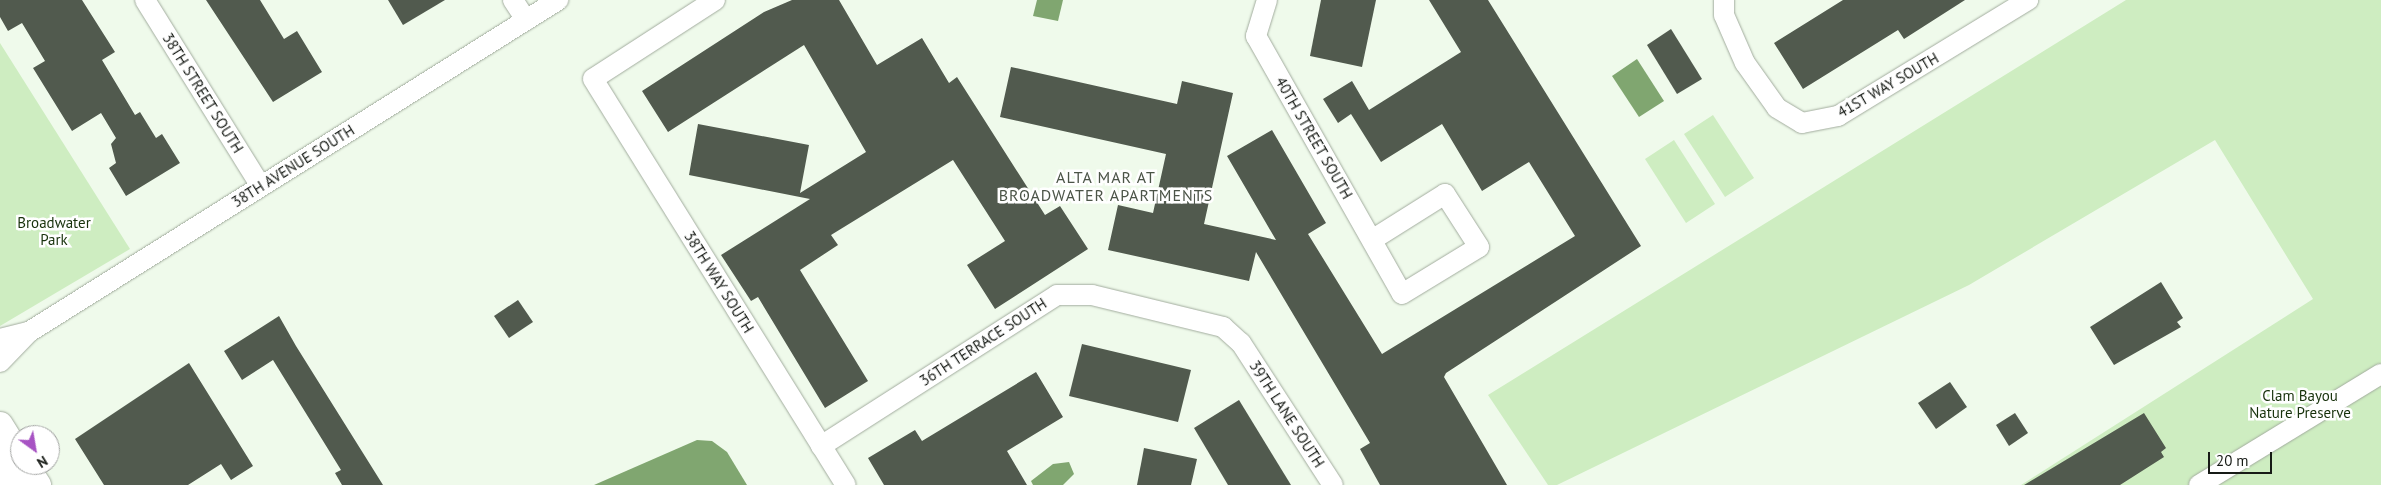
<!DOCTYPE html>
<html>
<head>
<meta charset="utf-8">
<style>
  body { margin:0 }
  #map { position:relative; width:2381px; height:485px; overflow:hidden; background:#effaeb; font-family:"PT Sans",sans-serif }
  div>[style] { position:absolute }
  .green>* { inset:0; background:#ceedc1 }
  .water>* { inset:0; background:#80a670 }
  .building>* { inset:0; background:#515a4e }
  .roads { filter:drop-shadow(0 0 1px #a2ac9e) drop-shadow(0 0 1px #a2ac9e) }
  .minor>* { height:20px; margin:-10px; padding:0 10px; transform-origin:10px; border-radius:10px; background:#fff }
  .tertiary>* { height:26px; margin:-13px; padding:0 13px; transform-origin:13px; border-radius:13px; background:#fff }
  span { translate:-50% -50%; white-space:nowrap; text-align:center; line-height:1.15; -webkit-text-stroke:5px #fff; paint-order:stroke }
  .street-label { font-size:15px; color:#171b16 }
  .park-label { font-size:15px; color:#18320c }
  .neighbourhood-label { font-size:16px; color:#4b5447; letter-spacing:1px }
  .north { position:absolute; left:10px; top:425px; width:50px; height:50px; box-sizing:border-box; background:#fff; border:1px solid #a2a4a2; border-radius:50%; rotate:148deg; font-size:14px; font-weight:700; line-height:20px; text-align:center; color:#171b16 }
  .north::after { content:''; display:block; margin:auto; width:18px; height:22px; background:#a753c3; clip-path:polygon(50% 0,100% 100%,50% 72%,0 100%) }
  .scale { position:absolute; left:2208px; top:452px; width:64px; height:22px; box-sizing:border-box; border:2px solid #171b16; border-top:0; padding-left:6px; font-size:15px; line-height:18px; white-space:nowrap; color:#171b16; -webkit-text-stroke:4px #fff; paint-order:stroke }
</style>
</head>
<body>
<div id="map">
  <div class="green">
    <div style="clip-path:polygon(2126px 0,2381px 0,2381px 485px,2021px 485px,2313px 299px,2215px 140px,1969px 285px,1557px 485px,1548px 485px,1488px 395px)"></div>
    <div style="clip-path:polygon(0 43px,130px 249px,0 326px)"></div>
    <div style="clip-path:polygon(1713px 115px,1754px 178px,1725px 197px,1684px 134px)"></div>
    <div style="clip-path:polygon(1674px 140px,1715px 204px,1686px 223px,1645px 159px)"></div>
  </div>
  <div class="water">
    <div style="clip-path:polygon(1037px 0,1063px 0,1058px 21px,1033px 16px)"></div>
    <div style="clip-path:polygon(1637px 59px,1664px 101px,1639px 117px,1612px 76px)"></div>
    <div style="clip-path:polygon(697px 440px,712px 441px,727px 452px,747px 485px,594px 485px)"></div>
    <div style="clip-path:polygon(1069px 462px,1074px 474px,1063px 485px,1033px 485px,1031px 481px,1053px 464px)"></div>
  </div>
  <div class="building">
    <div style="clip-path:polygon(0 0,82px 0,115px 52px,102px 60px,135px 115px,140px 112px,156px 138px,162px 134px,180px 163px,126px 196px,109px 168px,116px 163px,111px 144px,116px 138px,101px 113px,72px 131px,33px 68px,45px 61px,22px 23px,8px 31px,0 17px)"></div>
    <div style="clip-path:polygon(206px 0,260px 0,284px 39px,297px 31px,322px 72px,273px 102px)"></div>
    <div style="clip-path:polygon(388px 0,445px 0,403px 25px)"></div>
    <div style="clip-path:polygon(792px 0,839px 0,877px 65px,922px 38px,949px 83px,957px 77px,1045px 215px,1060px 206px,1088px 249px,995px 309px,967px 265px,1005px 241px,953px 160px,831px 235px,838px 245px,800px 270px,868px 381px,825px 408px,758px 297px,751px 301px,721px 255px,810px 199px,689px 175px,698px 124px,809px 145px,800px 193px,866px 152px,804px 45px,668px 132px,642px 91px,764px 12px)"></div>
    <div style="clip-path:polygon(1321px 0,1376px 0,1362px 67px,1310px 56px)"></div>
    <div style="clip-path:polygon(1429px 0,1488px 0,1641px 246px,1446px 373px,1444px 377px,1507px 485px,1380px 485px,1360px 449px,1370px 443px,1256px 252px,1249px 281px,1108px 250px,1118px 205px,1153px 213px,1166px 154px,1000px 117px,1011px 67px,1177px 104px,1182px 81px,1233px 93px,1204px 224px,1276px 240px,1227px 156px,1272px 130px,1326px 223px,1308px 234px,1382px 354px,1575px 236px,1529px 162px,1482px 191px,1442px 124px,1381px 162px,1351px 114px,1338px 123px,1323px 99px,1352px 81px,1369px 110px,1461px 52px)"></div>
    <div style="clip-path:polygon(1843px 0,1965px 0,1904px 39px,1898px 30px,1803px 89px,1774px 43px)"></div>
    <div style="clip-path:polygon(1671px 29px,1702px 79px,1677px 94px,1647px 45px)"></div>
    <div style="clip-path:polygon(2161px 282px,2183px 318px,2177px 322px,2181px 327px,2114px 365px,2090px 327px)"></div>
    <div style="clip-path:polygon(518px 300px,533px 322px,509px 338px,494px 316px)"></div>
    <div style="clip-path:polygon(279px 316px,296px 346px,383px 485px,342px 485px,335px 473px,341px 470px,273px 360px,242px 380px,224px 351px)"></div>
    <div style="clip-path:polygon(1082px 344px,1191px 370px,1178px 422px,1069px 396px)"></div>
    <div style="clip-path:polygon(189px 363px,253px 466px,231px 480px,221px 464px,188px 485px,104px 485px,75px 439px)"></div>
    <div style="clip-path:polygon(1036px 372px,1063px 417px,1007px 451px,1027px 485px,884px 485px,868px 458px,915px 430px,922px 441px)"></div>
    <div style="clip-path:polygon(1950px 382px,1967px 407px,1936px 429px,1918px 403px)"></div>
    <div style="clip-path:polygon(1239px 400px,1291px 485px,1228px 485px,1194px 428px)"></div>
    <div style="clip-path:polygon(2015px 413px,2028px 433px,2009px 446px,1996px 425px)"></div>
    <div style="clip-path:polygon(2144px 413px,2166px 448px,2161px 452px,2164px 457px,2120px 485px,2024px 485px)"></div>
    <div style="clip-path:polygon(1144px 448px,1197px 459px,1191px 485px,1137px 485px)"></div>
  </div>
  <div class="roads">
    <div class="minor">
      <div style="left:145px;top:0;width:219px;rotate:58.1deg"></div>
      <div style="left:513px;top:0;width:24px;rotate:57deg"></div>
      <div style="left:715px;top:0;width:145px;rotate:147.1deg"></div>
      <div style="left:593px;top:79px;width:478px;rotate:58.1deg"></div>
      <div style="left:1267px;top:0;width:38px;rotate:107deg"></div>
      <div style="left:1256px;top:36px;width:296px;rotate:60.5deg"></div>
      <div style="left:1402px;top:294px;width:90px;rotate:-31.4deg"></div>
      <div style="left:1479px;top:247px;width:63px;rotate:-122.7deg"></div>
      <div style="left:1445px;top:194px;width:86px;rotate:147.8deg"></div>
      <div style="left:1724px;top:0;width:15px;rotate:90deg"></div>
      <div style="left:1724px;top:15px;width:52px;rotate:66.4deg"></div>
      <div style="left:1745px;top:63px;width:55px;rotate:54.6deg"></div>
      <div style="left:1777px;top:108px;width:29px;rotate:31deg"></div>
      <div style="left:1802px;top:123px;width:37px;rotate:-11deg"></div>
      <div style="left:1838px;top:116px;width:223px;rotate:-31.4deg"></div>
      <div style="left:0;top:339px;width:30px;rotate:-14deg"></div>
      <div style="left:0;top:362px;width:42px;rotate:-46deg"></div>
      <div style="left:29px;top:332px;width:625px;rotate:-32.11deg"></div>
      <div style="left:821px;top:446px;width:280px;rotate:-32.6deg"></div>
      <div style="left:1057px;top:295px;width:35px"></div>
      <div style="left:1092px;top:295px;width:135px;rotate:13.7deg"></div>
      <div style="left:1223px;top:327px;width:24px;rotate:42deg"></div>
      <div style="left:1241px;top:343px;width:169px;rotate:57.1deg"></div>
      <div style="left:2199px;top:485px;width:213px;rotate:-31.4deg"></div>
    </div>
    <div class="tertiary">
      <div style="left:0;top:425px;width:38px;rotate:58deg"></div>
      <div style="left:0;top:462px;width:27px;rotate:57deg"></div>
      <div style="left:25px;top:465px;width:24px;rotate:57deg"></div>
    </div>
  </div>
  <div class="street-label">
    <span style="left:1888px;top:85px;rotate:-30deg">41ST WAY SOUTH</span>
    <span style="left:203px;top:93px;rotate:58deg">38TH STREET SOUTH</span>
    <span style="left:1314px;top:138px;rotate:60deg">40TH STREET SOUTH</span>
    <span style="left:293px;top:166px;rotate:-32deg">38TH AVENUE SOUTH</span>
    <span style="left:719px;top:282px;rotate:58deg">38TH WAY SOUTH</span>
    <span style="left:983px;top:342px;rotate:-33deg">36TH TERRACE SOUTH</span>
    <span style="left:1287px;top:414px;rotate:57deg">39TH LANE SOUTH</span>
  </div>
  <div class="park-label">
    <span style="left:54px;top:231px">Broadwater<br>Park</span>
    <span style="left:2300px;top:404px">Clam Bayou<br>Nature Preserve</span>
  </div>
  <div class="neighbourhood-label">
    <span style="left:1106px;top:186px">ALTA MAR AT<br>BROADWATER APARTMENTS</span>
  </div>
  <div class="north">N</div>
  <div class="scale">20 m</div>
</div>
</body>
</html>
